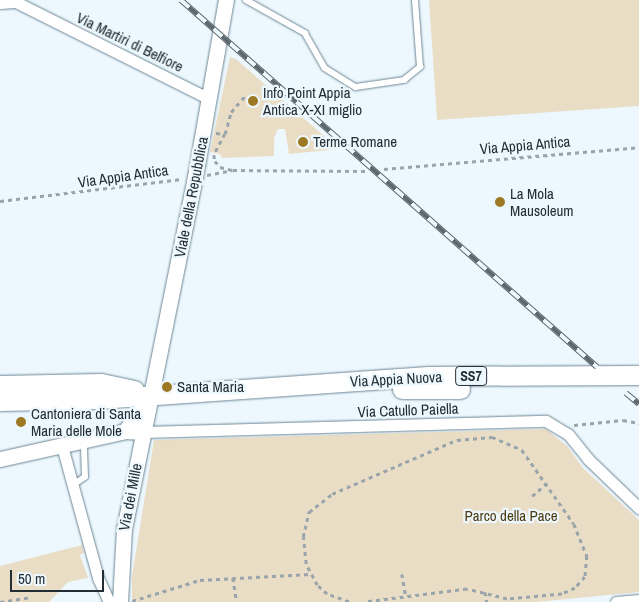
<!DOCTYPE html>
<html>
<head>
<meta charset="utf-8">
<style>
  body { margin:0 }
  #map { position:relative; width:639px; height:602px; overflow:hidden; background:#edf8fe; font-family:"Archivo Narrow",sans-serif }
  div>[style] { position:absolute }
  .green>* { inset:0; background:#eaddc5 }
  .path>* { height:2.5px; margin-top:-1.25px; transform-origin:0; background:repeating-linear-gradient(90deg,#9aa4ab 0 4px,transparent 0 8px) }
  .roads { filter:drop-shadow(0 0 1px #6d8695) drop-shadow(0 0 1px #6d8695) }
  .service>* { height:5.5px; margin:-2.75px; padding:0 2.75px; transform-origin:2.75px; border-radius:2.75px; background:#fff }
  .minor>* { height:11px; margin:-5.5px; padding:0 5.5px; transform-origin:5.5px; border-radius:5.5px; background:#fff }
  .tertiary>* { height:15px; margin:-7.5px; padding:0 7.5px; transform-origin:7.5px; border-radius:7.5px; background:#fff }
  .primary>* { height:19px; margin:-9.5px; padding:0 9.5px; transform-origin:9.5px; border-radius:9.5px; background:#fff }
  .rail>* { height:5.5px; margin-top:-2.75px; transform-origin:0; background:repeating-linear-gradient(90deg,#edf8fe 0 11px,#5d676e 0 22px); box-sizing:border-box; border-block:1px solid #5d676e }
  .dots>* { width:14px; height:14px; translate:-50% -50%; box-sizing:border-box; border:2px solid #edf8fe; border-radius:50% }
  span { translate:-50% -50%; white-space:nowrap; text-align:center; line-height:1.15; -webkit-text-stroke:4.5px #edf8fe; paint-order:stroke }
  .shield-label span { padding:1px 4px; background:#edf8fe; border:1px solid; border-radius:4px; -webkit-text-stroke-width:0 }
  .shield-label { font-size:14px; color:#232d34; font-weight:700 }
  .street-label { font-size:15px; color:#232d34 }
  .poi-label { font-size:15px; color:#232d34 }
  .left { translate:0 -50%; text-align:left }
  .park-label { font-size:15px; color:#4d3a0e }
  .scale { position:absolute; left:10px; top:570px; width:94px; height:22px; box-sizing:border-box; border:2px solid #232d34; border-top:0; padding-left:6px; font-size:15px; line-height:18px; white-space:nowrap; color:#232d34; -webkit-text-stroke:4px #edf8fe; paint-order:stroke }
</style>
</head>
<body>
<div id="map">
  <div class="green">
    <div style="clip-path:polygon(429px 0,639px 0,639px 106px,437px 120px)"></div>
    <div style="clip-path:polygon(230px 57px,236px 59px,339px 149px,289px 154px,285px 129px,278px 129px,274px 138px,274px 156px,222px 158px,220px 154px,210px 152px)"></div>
    <div style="clip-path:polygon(546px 429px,567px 446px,583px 468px,639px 520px,639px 592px,537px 602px,132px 602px,132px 576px,154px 440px)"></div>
    <div style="clip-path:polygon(82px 545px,84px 553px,80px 555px,88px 578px,68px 582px,49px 602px,0 602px,0 566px)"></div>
  </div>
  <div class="path">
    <div style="left:216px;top:133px;width:9px;rotate:6deg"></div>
    <div style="left:225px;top:134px;width:24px;rotate:118deg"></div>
    <div style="left:214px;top:155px;width:6px;rotate:81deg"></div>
    <div style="left:215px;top:161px;width:8px;rotate:50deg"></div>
    <div style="left:220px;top:167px;width:12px;rotate:14deg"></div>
    <div style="left:225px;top:134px;width:23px;rotate:-75deg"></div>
    <div style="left:231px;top:112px;width:23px;rotate:-49deg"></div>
    <div style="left:384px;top:169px;width:256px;rotate:-4.9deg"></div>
    <div style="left:207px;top:175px;width:26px;rotate:-11deg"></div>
    <div style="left:233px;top:170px;width:135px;rotate:0.4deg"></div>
    <div style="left:0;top:201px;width:183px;rotate:-6.9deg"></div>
    <div style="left:574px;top:425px;width:49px;rotate:-5.8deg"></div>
    <div style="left:623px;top:420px;width:16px;rotate:11deg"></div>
    <div style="left:532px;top:496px;width:20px;rotate:-41deg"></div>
    <div style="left:402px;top:574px;width:23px;rotate:80deg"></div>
    <div style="left:233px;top:578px;width:24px;rotate:81deg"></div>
    <div style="left:485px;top:592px;width:10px;rotate:79deg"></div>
    <div style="left:132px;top:601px;width:71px;rotate:-17.2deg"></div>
    <div style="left:200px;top:580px;width:111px;rotate:-3.1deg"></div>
    <div style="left:0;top:602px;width:30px;rotate:-9deg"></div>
    <div style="left:349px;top:602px;width:23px;rotate:-160deg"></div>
    <div style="left:327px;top:594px;width:13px;rotate:-138deg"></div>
    <div style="left:317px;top:585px;width:24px;rotate:-118deg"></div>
    <div style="left:306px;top:564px;width:27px;rotate:-96deg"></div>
    <div style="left:303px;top:537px;width:26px;rotate:-77deg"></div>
    <div style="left:309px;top:512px;width:29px;rotate:-38deg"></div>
    <div style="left:332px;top:494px;width:136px;rotate:-23.4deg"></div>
    <div style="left:457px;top:440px;width:35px;rotate:-5deg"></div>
    <div style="left:492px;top:437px;width:33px;rotate:23deg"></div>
    <div style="left:522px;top:450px;width:90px;rotate:54.9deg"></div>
    <div style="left:574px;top:524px;width:35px;rotate:68deg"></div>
    <div style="left:587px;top:556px;width:21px;rotate:95deg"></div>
    <div style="left:585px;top:577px;width:15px;rotate:132deg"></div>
    <div style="left:575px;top:588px;width:14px;rotate:155deg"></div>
    <div style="left:562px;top:594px;width:55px;rotate:174.8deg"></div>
    <div style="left:507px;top:599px;width:41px;rotate:-166deg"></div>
    <div style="left:467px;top:589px;width:103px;rotate:172.7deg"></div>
  </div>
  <div class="roads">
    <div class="service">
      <div style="left:246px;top:0;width:68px;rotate:29.2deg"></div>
      <div style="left:305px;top:33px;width:40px;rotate:60.3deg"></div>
      <div style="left:325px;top:68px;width:36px;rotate:32deg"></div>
      <div style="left:356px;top:87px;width:49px;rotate:-8.3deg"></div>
      <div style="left:404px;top:80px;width:21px;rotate:-39deg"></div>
      <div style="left:420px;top:67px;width:67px;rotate:-94.3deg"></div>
      <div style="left:73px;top:485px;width:14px;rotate:-34deg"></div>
      <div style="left:85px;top:477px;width:36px;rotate:-92deg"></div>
    </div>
    <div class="minor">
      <div style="left:12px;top:0;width:219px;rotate:26.6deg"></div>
      <div style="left:0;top:3px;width:14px;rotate:-4deg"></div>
      <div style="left:143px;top:432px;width:403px;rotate:-1.6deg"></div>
      <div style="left:546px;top:421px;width:26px;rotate:31deg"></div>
      <div style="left:568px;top:434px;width:32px;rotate:51deg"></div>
      <div style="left:588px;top:459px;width:71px;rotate:43.9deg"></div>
      <div style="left:62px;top:446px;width:137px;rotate:74.7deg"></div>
      <div style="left:98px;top:578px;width:26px;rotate:65deg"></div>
      <div style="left:616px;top:602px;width:23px;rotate:-5deg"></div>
    </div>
    <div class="tertiary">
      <div style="left:125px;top:431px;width:39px;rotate:-54deg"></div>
      <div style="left:0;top:459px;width:128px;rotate:-12.6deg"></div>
      <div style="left:125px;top:431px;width:18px;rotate:3deg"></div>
      <div style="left:120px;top:602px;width:73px;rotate:-86.9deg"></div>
      <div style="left:124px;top:529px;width:359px;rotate:-78.6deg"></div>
      <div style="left:195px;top:177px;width:180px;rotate:-80.1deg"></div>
    </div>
    <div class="primary">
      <div style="left:0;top:385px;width:101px;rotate:-1.1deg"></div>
      <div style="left:101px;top:383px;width:34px;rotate:12deg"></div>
      <div style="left:402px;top:389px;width:58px"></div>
      <div style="left:0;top:401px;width:99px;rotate:-1.2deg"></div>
      <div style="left:99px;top:399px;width:330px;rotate:-4deg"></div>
      <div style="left:428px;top:376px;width:211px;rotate:-0.3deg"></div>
    </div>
  </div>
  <div class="rail">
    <div style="left:181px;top:0;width:555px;rotate:41.42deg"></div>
    <div style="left:626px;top:393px;width:17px;rotate:40deg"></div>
  </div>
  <div class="dots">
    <div style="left:253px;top:101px;background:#9d7924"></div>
    <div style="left:303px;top:142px;background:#9d7924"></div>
    <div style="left:500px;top:202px;background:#9d7924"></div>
    <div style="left:167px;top:387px;background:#9d7924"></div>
    <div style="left:21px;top:422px;background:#9d7924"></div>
  </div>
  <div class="shield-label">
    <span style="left:471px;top:376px">SS7</span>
  </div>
  <div class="street-label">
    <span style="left:130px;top:42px;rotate:26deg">Via Martiri di Belfiore</span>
    <span style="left:525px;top:145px;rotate:-5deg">Via Appia Antica</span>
    <span style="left:123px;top:176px;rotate:-8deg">Via Appia Antica</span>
    <span style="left:191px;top:197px;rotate:-79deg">Viale della Repubblica</span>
    <span style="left:396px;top:379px;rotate:-3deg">Via Appia Nuova</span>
    <span style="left:408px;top:410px;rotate:-2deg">Via Catullo Paiella</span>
    <span style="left:130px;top:497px;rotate:-79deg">Via dei Mille</span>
  </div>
  <div class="poi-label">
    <span class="left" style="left:263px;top:101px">Info Point Appia<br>Antica X-XI miglio</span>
    <span class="left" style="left:313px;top:142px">Terme Romane</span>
    <span class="left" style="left:510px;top:202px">La Mola<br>Mausoleum</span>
    <span class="left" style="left:177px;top:387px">Santa Maria</span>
    <span class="left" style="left:31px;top:422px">Cantoniera di Santa<br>Maria delle Mole</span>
  </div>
  <div class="park-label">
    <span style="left:511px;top:516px">Parco della Pace</span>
  </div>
  <div class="scale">50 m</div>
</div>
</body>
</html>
